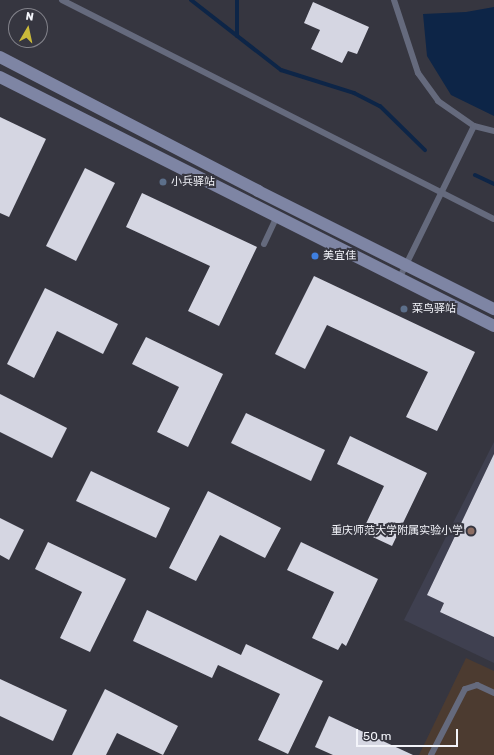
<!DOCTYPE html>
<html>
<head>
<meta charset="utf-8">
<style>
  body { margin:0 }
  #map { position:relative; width:494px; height:755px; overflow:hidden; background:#363640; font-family:Rubik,"Noto Sans SC",sans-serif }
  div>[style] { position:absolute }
  .commercial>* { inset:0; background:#4c3b30 }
  .built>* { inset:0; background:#3f4050 }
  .water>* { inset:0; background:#0d2547 }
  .stream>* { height:4px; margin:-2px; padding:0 2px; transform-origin:2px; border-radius:2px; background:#0d2547 }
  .building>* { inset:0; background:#d5d6e2 }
  .lane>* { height:6px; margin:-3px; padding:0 3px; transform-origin:3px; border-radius:3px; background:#656a7d }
  .secondary>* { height:12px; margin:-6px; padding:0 6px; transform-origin:6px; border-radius:6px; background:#7e85a4 }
  .dots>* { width:11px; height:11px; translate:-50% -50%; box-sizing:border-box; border:2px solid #363640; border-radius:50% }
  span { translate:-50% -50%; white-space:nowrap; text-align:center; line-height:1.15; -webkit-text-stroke:4px #363640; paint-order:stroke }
  .poi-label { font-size:11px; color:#f3f4fa }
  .left { translate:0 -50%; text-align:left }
  .right { translate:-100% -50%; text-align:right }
  .north { position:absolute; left:8px; top:8px; width:40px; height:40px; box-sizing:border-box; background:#363640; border:1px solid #82828a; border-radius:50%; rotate:9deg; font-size:11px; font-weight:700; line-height:16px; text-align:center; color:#f3f4fa }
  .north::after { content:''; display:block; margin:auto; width:14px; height:18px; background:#caba3a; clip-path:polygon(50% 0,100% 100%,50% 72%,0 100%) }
  .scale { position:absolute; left:356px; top:729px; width:102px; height:18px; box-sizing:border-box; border:2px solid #f3f4fa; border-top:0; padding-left:5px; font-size:12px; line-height:14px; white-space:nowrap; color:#f3f4fa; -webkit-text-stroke:3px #363640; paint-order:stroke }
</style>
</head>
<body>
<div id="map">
  <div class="commercial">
    <div style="clip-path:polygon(466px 658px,494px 671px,494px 755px,419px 755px)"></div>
  </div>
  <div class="built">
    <div style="clip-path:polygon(494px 442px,494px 663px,404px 620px)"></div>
  </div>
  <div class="water">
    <div style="clip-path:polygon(494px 7px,494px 116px,451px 95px,427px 56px,423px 14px,466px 12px)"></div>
  </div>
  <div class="stream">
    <div style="left:191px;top:0;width:114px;rotate:37.9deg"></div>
    <div style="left:281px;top:70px;width:77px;rotate:17.5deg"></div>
    <div style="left:354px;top:93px;width:29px;rotate:27deg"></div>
    <div style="left:380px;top:106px;width:63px;rotate:44.4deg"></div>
    <div style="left:237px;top:0;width:36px;rotate:90deg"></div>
    <div style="left:475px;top:175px;width:21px;rotate:25deg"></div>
  </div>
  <div class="building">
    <div style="clip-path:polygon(313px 2px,369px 27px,357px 54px,348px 51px,342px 63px,311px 49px,320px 30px,304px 23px)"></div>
    <div style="clip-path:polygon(0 117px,46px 139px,9px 217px,0 213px)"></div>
    <div style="clip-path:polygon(85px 168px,115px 183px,76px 261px,46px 246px)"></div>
    <div style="clip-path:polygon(142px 193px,257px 247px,219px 326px,188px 311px,210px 266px,126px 227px)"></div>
    <div style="clip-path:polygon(314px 276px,475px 352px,437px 431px,406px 417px,428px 372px,327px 325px,305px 369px,275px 354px)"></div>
    <div style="clip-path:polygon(45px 288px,118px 324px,103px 354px,57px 331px,34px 378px,7px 364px)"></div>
    <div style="clip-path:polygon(146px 337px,223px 374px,188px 447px,157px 432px,179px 387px,132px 364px)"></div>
    <div style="clip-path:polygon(0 394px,67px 428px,52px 458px,0 432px)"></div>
    <div style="clip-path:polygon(246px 413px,325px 450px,311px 481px,231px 443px)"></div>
    <div style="clip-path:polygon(350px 436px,427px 473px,392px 546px,362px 532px,384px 486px,337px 464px)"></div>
    <div style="clip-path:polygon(494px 454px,494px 637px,440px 612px,444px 603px,427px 595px)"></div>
    <div style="clip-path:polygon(91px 471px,170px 508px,156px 538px,76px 501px)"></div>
    <div style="clip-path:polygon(208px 491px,281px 528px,265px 558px,220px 535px,196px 581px,169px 568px)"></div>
    <div style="clip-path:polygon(0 518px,24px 530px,9px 560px,0 555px)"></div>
    <div style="clip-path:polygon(48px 542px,126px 579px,90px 652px,60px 638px,82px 592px,35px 569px)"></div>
    <div style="clip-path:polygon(301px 542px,378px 579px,346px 646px,342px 643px,338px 650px,312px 638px,334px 592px,287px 570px)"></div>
    <div style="clip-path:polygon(147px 610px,241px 655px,246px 644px,323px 681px,288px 754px,258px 740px,280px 694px,218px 665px,212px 678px,133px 641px)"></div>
    <div style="clip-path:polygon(0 679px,67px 710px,53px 741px,0 716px)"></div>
    <div style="clip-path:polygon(105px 689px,178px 726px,163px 755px,117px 733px,106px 755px,72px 755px)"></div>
    <div style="clip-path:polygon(329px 716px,413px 755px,333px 755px,315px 747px)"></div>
  </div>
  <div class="lane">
    <div style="left:62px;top:0;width:484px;rotate:26.9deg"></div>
    <div style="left:394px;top:0;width:77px;rotate:71.8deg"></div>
    <div style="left:418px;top:73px;width:34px;rotate:54deg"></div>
    <div style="left:438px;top:101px;width:44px;rotate:34.8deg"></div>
    <div style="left:264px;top:244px;width:31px;rotate:-65deg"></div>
    <div style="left:400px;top:277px;width:168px;rotate:-63.9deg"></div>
    <div style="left:474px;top:126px;width:21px;rotate:14deg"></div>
    <div style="left:431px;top:755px;width:74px;rotate:-62.7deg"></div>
    <div style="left:465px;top:689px;width:13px;rotate:-18deg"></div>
    <div style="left:477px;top:685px;width:19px;rotate:25deg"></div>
  </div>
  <div class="secondary">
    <div style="left:0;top:57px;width:291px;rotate:27.4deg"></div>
    <div style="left:258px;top:191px;width:264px;rotate:26.6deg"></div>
    <div style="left:0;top:77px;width:553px;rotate:26.75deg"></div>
  </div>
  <div class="dots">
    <div style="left:163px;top:182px;background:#5c6f8a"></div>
    <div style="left:315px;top:256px;background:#3f7fe0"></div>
    <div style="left:404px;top:309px;background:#5c6f8a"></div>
    <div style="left:471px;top:531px;background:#8d6e63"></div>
  </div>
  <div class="poi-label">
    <span class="left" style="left:171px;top:182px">小兵驿站</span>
    <span class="left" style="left:323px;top:256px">美宜佳</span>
    <span class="left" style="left:412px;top:309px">菜鸟驿站</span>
    <span class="right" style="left:463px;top:531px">重庆师范大学附属实验小学</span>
  </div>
  <div class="north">N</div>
  <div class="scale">50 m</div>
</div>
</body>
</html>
